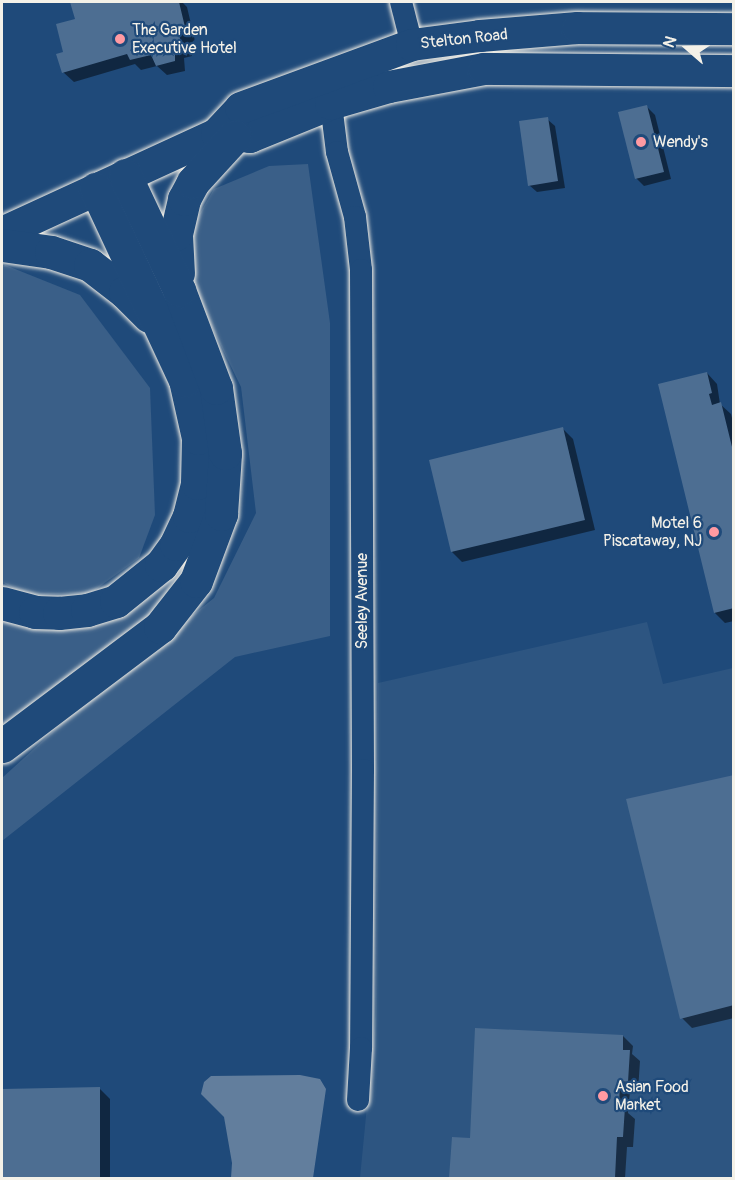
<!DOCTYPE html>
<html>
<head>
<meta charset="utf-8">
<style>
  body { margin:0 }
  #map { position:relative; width:735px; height:1180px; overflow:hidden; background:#1f4a7a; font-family:Pangolin,sans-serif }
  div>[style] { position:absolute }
  .built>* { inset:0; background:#2d5581 }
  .green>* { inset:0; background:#3a5f88 }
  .water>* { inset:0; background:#627e9d }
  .shadow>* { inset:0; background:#0007 }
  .building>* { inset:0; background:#4d6e92 }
  .roads { filter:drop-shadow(0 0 2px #f4f1e8) drop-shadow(0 0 2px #f4f1e8) }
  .street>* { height:22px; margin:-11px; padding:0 11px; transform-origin:11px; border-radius:11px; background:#1f4a7a }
  .secondary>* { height:32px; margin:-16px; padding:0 16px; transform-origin:16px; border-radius:16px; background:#1f4a7a }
  .highway>* { height:33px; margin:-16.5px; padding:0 16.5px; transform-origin:16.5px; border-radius:16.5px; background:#1f4a7a }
  .dots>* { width:16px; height:16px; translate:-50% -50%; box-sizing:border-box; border:3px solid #1f4a7a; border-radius:50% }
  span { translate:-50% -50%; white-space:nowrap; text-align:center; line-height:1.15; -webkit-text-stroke:4.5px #1f4a7a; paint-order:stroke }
  .poi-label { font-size:16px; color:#f4f1e8 }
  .left { translate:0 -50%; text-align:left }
  .right { translate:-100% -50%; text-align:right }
  .street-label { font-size:16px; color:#f4f1e8 }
  .frame { position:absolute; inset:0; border:3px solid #f4f1e8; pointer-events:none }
  .north { position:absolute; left:657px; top:18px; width:60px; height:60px; -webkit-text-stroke:4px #1f4a7a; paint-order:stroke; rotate:290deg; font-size:16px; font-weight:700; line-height:24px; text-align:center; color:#f4f1e8 }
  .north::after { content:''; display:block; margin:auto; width:21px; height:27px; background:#f4f1e8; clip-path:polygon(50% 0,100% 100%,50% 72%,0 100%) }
</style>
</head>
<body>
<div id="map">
  <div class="built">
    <div style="clip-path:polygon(647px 622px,663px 684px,733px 668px,733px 1178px,360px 1178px,376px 1012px,378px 683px)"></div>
  </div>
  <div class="green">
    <div style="clip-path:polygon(308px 164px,330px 323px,330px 636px,235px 657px,2px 841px,2px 778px,92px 696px,214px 598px,256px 513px,241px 387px,195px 292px,191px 229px,214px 189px,269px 166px)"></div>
    <div style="clip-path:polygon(5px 265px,80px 295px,150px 388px,155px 515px,139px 558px,91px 593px,26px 595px,2px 582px,2px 267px)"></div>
    <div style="clip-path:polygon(185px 560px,148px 625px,2px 733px,2px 617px,149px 594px)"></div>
  </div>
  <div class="water">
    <div style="clip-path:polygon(300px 1075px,320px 1079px,326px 1089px,313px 1178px,231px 1178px,232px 1163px,224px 1117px,201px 1094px,204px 1082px,211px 1076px)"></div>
  </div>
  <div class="shadow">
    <div style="clip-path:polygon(72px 2px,182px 2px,187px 7px,195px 41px,188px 43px,192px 56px,184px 58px,185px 71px,167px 75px,157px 66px,141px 70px,135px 64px,74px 82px,63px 72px,65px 53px,77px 20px)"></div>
    <div style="clip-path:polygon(647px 107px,655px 115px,671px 179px,644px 186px,636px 178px)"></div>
    <div style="clip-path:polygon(547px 119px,555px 126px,565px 188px,537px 192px,529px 185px)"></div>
    <div style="clip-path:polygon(707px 373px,717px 384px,720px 404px,731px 414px,734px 426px,734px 621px,725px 623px,715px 613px)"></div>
    <div style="clip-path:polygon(563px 429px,573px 439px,595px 530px,462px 562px,452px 552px)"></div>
    <div style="clip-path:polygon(734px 777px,734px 1018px,692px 1028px,682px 1018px)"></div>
    <div style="clip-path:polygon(623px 1036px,633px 1046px,632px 1054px,640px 1061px,638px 1091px,630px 1091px,628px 1113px,635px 1119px,633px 1147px,627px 1147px,625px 1178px,451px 1178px,453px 1139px,471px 1140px)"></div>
    <div style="clip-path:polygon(100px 1089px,110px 1099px,110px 1178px,2px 1178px,2px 1091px)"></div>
  </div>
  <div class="building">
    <div style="clip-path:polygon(70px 2px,179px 2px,186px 31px,178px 33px,183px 46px,175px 48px,175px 61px,156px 66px,151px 55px,130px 60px,127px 54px,62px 73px,56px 54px,63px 52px,56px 24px,75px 19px)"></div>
    <div style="clip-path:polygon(647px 105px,664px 172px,635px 179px,618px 112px)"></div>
    <div style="clip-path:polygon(548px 117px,558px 181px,528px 186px,519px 121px)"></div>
    <div style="clip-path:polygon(707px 372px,712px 393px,709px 394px,712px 405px,721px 402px,734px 455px,734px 608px,714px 613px,658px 384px)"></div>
    <div style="clip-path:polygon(563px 427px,585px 520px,451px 552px,429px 460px)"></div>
    <div style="clip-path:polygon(734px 775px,734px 1005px,680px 1019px,626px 799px)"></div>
    <div style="clip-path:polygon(475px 1028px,623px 1035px,623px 1050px,630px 1050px,628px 1082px,620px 1081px,619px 1107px,625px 1107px,623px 1137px,617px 1137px,615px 1178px,449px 1178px,452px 1137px,470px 1138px)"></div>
    <div style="clip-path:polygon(100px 1087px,100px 1178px,2px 1178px,2px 1089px)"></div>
  </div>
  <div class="roads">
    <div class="street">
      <div style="left:401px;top:2px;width:44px;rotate:75.7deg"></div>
      <div style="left:331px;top:104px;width:48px;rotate:82.9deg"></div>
      <div style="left:337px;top:152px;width:67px;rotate:74.5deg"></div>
      <div style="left:355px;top:217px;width:53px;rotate:83.5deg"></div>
      <div style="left:361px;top:270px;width:500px;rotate:89.77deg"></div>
      <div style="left:363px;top:770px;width:278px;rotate:90.4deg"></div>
      <div style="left:361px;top:1048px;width:52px;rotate:93.3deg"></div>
    </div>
    <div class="secondary">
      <div style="left:217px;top:134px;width:33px;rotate:5deg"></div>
      <div style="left:250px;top:137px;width:87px;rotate:-22.2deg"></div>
      <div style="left:331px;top:104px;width:60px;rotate:-16.3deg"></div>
      <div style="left:389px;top:87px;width:97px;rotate:-10.7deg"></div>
      <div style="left:484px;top:69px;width:250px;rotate:0.5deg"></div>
      <div style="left:2px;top:233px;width:237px;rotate:-24.7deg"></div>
      <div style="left:217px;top:134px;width:35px;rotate:-47deg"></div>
      <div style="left:241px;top:108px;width:182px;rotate:-20.2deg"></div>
      <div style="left:412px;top:45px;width:69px;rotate:-7.5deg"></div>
      <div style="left:480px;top:36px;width:98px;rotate:-4.7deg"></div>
      <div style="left:578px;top:28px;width:156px;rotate:0.4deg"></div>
    </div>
    <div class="highway">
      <div style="left:2px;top:245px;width:49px;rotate:8.1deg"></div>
      <div style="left:51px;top:252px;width:41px;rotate:18.4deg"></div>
      <div style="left:90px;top:265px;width:44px;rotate:37.6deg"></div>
      <div style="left:125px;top:292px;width:34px;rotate:45deg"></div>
      <div style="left:178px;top:273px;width:39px;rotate:-93deg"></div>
      <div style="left:176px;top:234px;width:36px;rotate:-77deg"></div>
      <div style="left:184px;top:199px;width:19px;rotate:-62deg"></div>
      <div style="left:193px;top:182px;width:62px;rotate:-47.6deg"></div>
      <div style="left:2px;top:603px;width:34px;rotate:15deg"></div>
      <div style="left:35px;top:612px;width:24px;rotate:2deg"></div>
      <div style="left:59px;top:613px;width:28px;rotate:-6deg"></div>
      <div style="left:87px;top:610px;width:30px;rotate:-17deg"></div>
      <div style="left:116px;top:601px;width:58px;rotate:-38.7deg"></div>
      <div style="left:161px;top:565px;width:26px;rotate:-54deg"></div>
      <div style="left:176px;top:544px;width:31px;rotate:-65deg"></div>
      <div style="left:189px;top:516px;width:34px;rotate:-76deg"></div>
      <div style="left:197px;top:483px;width:45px;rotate:-88.7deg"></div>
      <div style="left:198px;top:438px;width:59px;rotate:-102.6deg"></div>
      <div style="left:185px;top:380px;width:211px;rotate:-115deg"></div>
      <div style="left:2px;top:746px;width:198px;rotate:-37deg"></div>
      <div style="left:160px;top:627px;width:58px;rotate:-52deg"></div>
      <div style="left:196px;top:581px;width:72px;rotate:-69.5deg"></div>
      <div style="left:221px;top:514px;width:61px;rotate:-86.2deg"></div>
      <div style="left:225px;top:453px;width:66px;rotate:-97.9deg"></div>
      <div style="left:216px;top:388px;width:105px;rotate:-110.7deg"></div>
      <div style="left:179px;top:290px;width:127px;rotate:-115.2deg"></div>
    </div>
  </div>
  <div class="dots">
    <div style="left:120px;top:39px;background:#ff9aa2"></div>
    <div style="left:641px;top:142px;background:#ff9aa2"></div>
    <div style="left:714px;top:532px;background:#ff9aa2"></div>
    <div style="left:603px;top:1096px;background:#ff9aa2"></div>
  </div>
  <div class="poi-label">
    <span class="left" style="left:132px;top:39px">The Garden<br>Executive Hotel</span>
    <span class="left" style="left:653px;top:142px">Wendy's</span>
    <span class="right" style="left:702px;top:532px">Motel 6<br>Piscataway, NJ</span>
    <span class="left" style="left:615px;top:1096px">Asian Food<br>Market</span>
  </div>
  <div class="street-label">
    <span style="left:464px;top:39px;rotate:-6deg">Stelton Road</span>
    <span style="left:362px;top:601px;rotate:-90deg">Seeley Avenue</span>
  </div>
  <div class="frame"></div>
  <div class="north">N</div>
</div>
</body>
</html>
